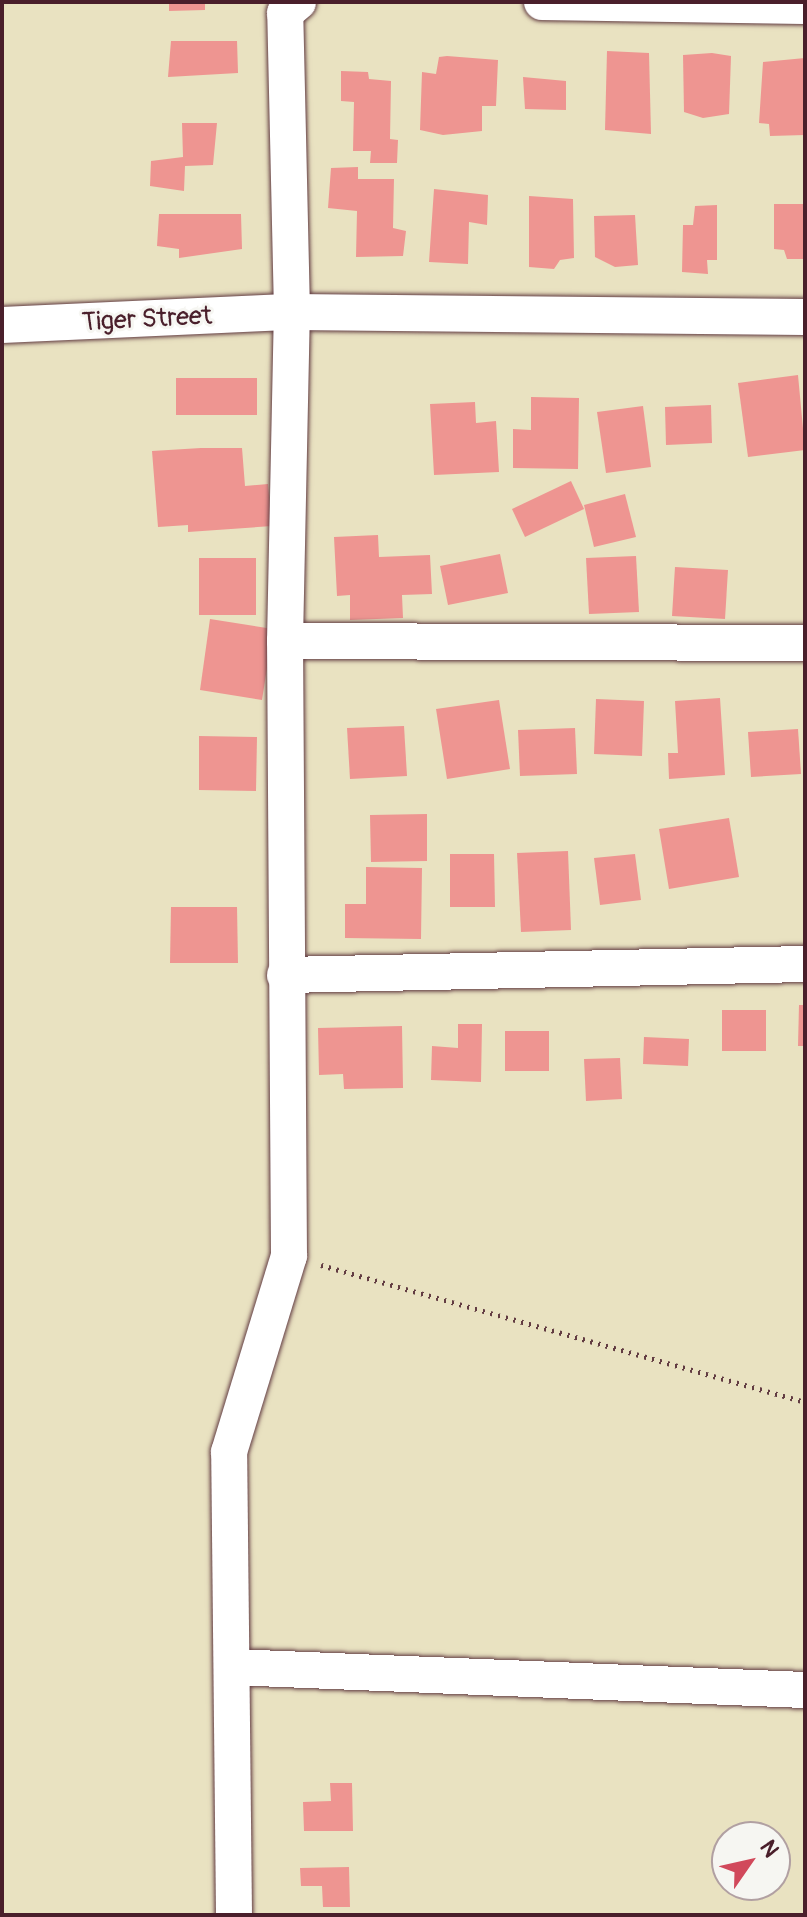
<!DOCTYPE html>
<html>
<head>
<meta charset="utf-8">
<style>
  body { margin:0 }
  #map { position:relative; width:807px; height:1917px; overflow:hidden; background:#e9e2c1; font-family:Pangolin,sans-serif }
  div>[style] { position:absolute }
  .building>* { inset:0; background:#ee9591 }
  .path>* { height:5px; margin-top:-2.5px; transform-origin:0; background:repeating-linear-gradient(90deg,#623c42 0 2px,transparent 0 8px) }
  .roads { filter:drop-shadow(0 0 2px #623c42) drop-shadow(0 0 2px #623c42) }
  .minor>* { height:36px; margin:-18px; padding:0 18px; transform-origin:18px; border-radius:18px; background:#fff }
  span { translate:-50% -50%; white-space:nowrap; text-align:center; line-height:1.15; -webkit-text-stroke:6px #f6f6f2; paint-order:stroke }
  .street-label { font-size:26px; color:#4a1f2b }
  .frame { position:absolute; inset:0; border:4px solid #4a1f2b; pointer-events:none }
  .north { position:absolute; left:711px; top:1821px; width:80px; height:80px; box-sizing:border-box; background:#f6f6f2; border:2px solid #b1a0a2; border-radius:50%; rotate:56deg; font-size:22px; font-weight:700; line-height:32px; text-align:center; color:#4a1f2b }
  .north::after { content:''; display:block; margin:auto; width:28px; height:36px; background:#d1495b; clip-path:polygon(50% 0,100% 100%,50% 72%,0 100%) }
</style>
</head>
<body>
<div id="map">
  <div class="building">
    <div style="clip-path:polygon(169px 2px,205px 2px,205px 10px,169px 11px)"></div>
    <div style="clip-path:polygon(171px 41px,237px 41px,238px 73px,168px 77px)"></div>
    <div style="clip-path:polygon(607px 51px,649px 53px,651px 134px,605px 130px)"></div>
    <div style="clip-path:polygon(712px 53px,731px 56px,729px 114px,703px 118px,684px 112px,683px 55px)"></div>
    <div style="clip-path:polygon(447px 56px,498px 60px,496px 106px,482px 106px,482px 131px,443px 135px,420px 130px,422px 72px,436px 74px,439px 57px)"></div>
    <div style="clip-path:polygon(805px 58px,805px 135px,770px 136px,769px 124px,759px 123px,763px 62px)"></div>
    <div style="clip-path:polygon(341px 71px,368px 72px,369px 79px,391px 81px,390px 139px,398px 140px,397px 163px,370px 163px,371px 151px,353px 151px,354px 102px,341px 101px)"></div>
    <div style="clip-path:polygon(523px 77px,566px 81px,566px 110px,525px 109px)"></div>
    <div style="clip-path:polygon(182px 123px,217px 123px,213px 165px,185px 166px,184px 191px,150px 186px,151px 161px,183px 157px)"></div>
    <div style="clip-path:polygon(358px 167px,358px 179px,394px 179px,393px 228px,406px 231px,403px 256px,356px 257px,357px 211px,328px 208px,331px 168px)"></div>
    <div style="clip-path:polygon(434px 189px,488px 195px,487px 225px,469px 222px,468px 264px,429px 262px)"></div>
    <div style="clip-path:polygon(529px 196px,573px 199px,574px 258px,560px 260px,554px 269px,529px 267px)"></div>
    <div style="clip-path:polygon(774px 204px,805px 204px,805px 259px,787px 259px,784px 250px,774px 249px)"></div>
    <div style="clip-path:polygon(717px 205px,717px 260px,707px 260px,708px 274px,682px 272px,683px 225px,693px 225px,695px 206px)"></div>
    <div style="clip-path:polygon(159px 214px,241px 214px,242px 249px,179px 258px,179px 249px,157px 246px)"></div>
    <div style="clip-path:polygon(635px 215px,638px 265px,615px 267px,595px 257px,594px 216px)"></div>
    <div style="clip-path:polygon(798px 375px,805px 450px,748px 457px,738px 383px)"></div>
    <div style="clip-path:polygon(176px 378px,257px 378px,257px 415px,176px 415px)"></div>
    <div style="clip-path:polygon(531px 397px,579px 398px,578px 469px,513px 468px,513px 429px,531px 430px)"></div>
    <div style="clip-path:polygon(475px 402px,476px 423px,496px 421px,499px 472px,434px 475px,430px 404px)"></div>
    <div style="clip-path:polygon(711px 405px,712px 443px,666px 445px,665px 407px)"></div>
    <div style="clip-path:polygon(643px 406px,651px 467px,606px 473px,597px 412px)"></div>
    <div style="clip-path:polygon(201px 448px,242px 448px,245px 486px,268px 484px,272px 526px,188px 532px,188px 525px,158px 527px,152px 451px)"></div>
    <div style="clip-path:polygon(571px 481px,584px 509px,525px 537px,512px 509px)"></div>
    <div style="clip-path:polygon(625px 494px,636px 537px,594px 547px,584px 505px)"></div>
    <div style="clip-path:polygon(378px 535px,379px 557px,430px 555px,432px 594px,402px 595px,403px 618px,350px 620px,350px 595px,337px 596px,334px 537px)"></div>
    <div style="clip-path:polygon(500px 554px,508px 593px,448px 605px,440px 566px)"></div>
    <div style="clip-path:polygon(636px 556px,639px 612px,589px 614px,586px 558px)"></div>
    <div style="clip-path:polygon(199px 558px,256px 558px,256px 615px,199px 615px)"></div>
    <div style="clip-path:polygon(675px 567px,728px 570px,725px 619px,672px 616px)"></div>
    <div style="clip-path:polygon(210px 619px,273px 629px,262px 700px,200px 690px)"></div>
    <div style="clip-path:polygon(720px 698px,725px 775px,669px 779px,668px 753px,678px 753px,675px 701px)"></div>
    <div style="clip-path:polygon(596px 699px,644px 701px,642px 756px,594px 754px)"></div>
    <div style="clip-path:polygon(499px 700px,510px 769px,447px 779px,436px 709px)"></div>
    <div style="clip-path:polygon(404px 726px,407px 776px,350px 779px,347px 728px)"></div>
    <div style="clip-path:polygon(575px 728px,577px 774px,520px 776px,518px 730px)"></div>
    <div style="clip-path:polygon(798px 729px,801px 774px,751px 777px,748px 732px)"></div>
    <div style="clip-path:polygon(199px 736px,257px 737px,256px 791px,199px 790px)"></div>
    <div style="clip-path:polygon(427px 814px,427px 861px,371px 862px,370px 815px)"></div>
    <div style="clip-path:polygon(729px 818px,739px 877px,669px 889px,659px 829px)"></div>
    <div style="clip-path:polygon(568px 851px,571px 930px,521px 932px,517px 853px)"></div>
    <div style="clip-path:polygon(450px 854px,494px 854px,495px 907px,450px 907px)"></div>
    <div style="clip-path:polygon(635px 854px,641px 900px,600px 905px,594px 858px)"></div>
    <div style="clip-path:polygon(366px 867px,422px 868px,421px 939px,345px 938px,345px 904px,366px 904px)"></div>
    <div style="clip-path:polygon(171px 907px,237px 907px,238px 963px,170px 963px)"></div>
    <div style="clip-path:polygon(799px 1005px,805px 1005px,805px 1046px,798px 1046px)"></div>
    <div style="clip-path:polygon(722px 1010px,766px 1010px,766px 1051px,722px 1051px)"></div>
    <div style="clip-path:polygon(458px 1024px,482px 1024px,481px 1082px,431px 1080px,432px 1046px,458px 1048px)"></div>
    <div style="clip-path:polygon(402px 1026px,403px 1088px,344px 1089px,343px 1074px,319px 1075px,318px 1028px)"></div>
    <div style="clip-path:polygon(505px 1031px,549px 1031px,549px 1071px,505px 1071px)"></div>
    <div style="clip-path:polygon(644px 1037px,689px 1039px,688px 1066px,643px 1064px)"></div>
    <div style="clip-path:polygon(620px 1058px,622px 1099px,586px 1101px,584px 1059px)"></div>
    <div style="clip-path:polygon(330px 1783px,352px 1783px,353px 1831px,304px 1831px,303px 1802px,331px 1801px)"></div>
    <div style="clip-path:polygon(349px 1867px,350px 1907px,323px 1907px,322px 1886px,301px 1886px,300px 1868px)"></div>
  </div>
  <div class="path">
    <div style="left:321px;top:1265px;width:503px;rotate:15.8deg"></div>
  </div>
  <div class="roads">
    <div class="minor">
      <div style="left:542px;top:2px;width:263px;rotate:0.9deg"></div>
      <div style="left:2px;top:325px;width:290px;rotate:-2.6deg"></div>
      <div style="left:292px;top:312px;width:513px;rotate:0.56deg"></div>
      <div style="left:285px;top:641px;width:520px;rotate:0.22deg"></div>
      <div style="left:285px;top:975px;width:520px;rotate:-1.21deg"></div>
      <div style="left:232px;top:1667px;width:573px;rotate:2.3deg"></div>
      <div style="left:234px;top:1915px;width:463px;rotate:-90.6deg"></div>
      <div style="left:229px;top:1452px;width:205px;rotate:-73deg"></div>
      <div style="left:289px;top:1256px;width:615px;rotate:-90.37deg"></div>
      <div style="left:285px;top:641px;width:329px;rotate:-88.8deg"></div>
      <div style="left:292px;top:312px;width:299px;rotate:-91.3deg"></div>
      <div style="left:285px;top:13px;width:17px;rotate:-40deg"></div>
    </div>
  </div>
  <div class="street-label">
    <span style="left:147px;top:320px;rotate:-3deg">Tiger Street</span>
  </div>
  <div class="frame"></div>
  <div class="north">N</div>
</div>
</body>
</html>
